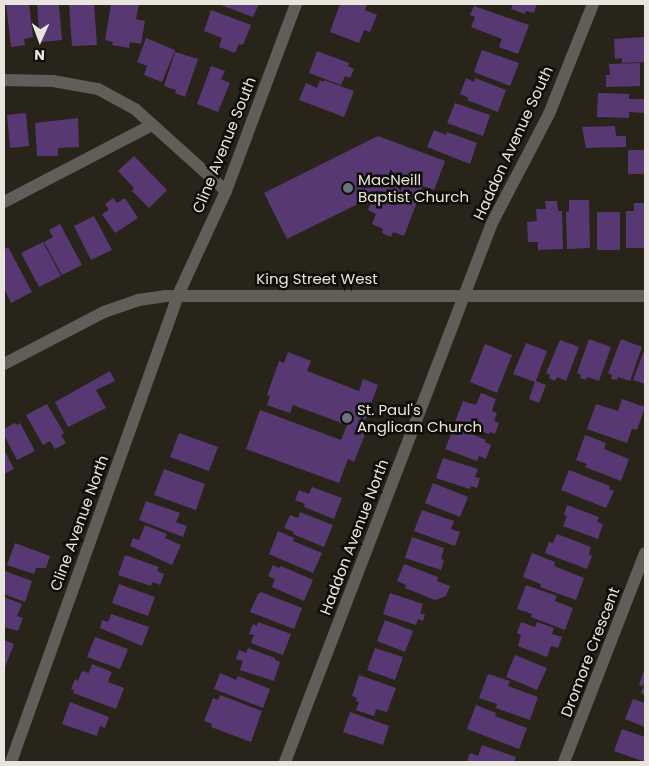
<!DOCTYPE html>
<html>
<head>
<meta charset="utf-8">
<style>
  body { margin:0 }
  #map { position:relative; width:649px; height:766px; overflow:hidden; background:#29241a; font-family:Poppins,sans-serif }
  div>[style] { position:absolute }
  .building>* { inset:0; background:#583872 }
  .minor>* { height:12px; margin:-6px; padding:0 6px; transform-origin:6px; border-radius:6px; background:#635d5a }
  .dots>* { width:14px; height:14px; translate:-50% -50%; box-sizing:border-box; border:2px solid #100e09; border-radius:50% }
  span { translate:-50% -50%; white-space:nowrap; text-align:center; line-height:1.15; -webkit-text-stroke:5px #100e09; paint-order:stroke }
  .street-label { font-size:15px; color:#e8e5de }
  .poi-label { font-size:15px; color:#e8e5de }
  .left { translate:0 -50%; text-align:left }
  .frame { position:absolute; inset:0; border:5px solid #e8e5de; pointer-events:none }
  .north { position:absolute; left:15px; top:15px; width:50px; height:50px; -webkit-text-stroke:4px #100e09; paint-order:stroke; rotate:182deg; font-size:14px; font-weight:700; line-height:20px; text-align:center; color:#e8e5de }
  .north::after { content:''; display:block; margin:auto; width:18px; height:22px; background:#e8e5de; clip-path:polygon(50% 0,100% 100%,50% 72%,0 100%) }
</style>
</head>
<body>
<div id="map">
  <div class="building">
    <div style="clip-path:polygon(6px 4px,29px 4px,33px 37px,24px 39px,25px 45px,11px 47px)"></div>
    <div style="clip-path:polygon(44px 4px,59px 5px,62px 40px,40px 42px,37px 5px)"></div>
    <div style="clip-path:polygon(69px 4px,94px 4px,97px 45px,72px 46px)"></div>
    <div style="clip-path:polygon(111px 4px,139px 4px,136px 19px,145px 21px,141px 44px,130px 42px,129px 48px,112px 45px,113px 42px,105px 40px)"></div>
    <div style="clip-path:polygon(218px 4px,259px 4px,253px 17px)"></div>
    <div style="clip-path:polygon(340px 4px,367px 4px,365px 10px,377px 15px,370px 32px,364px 30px,359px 43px,330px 32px)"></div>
    <div style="clip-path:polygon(513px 4px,537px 4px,534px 13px,526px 11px,525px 14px,511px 9px)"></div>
    <div style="clip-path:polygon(474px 6px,529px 25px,518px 54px,499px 47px,502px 39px,471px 27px,475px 17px,470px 15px)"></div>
    <div style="clip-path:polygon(211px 10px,251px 25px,243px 45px,239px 44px,235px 53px,219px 47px,222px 38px,204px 31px)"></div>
    <div style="clip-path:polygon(645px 37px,645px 62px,622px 63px,622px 58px,615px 59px,614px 39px)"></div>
    <div style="clip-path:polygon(146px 38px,175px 50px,162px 82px,144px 75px,147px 66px,137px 62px)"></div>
    <div style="clip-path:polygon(482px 50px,519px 63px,510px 86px,474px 72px)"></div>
    <div style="clip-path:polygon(317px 51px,349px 63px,348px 66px,354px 69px,350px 78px,345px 76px,341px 85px,309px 73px)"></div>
    <div style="clip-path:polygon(175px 52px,198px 59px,185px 97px,175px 93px,176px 90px,164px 86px)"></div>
    <div style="clip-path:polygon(640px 63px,640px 86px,606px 87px,606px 75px,610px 75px,609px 64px)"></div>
    <div style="clip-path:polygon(211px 66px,225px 71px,221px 79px,230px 83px,218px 112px,197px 104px)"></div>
    <div style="clip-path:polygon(466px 78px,474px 82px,475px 78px,506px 90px,498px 112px,467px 100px,469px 98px,460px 94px)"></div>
    <div style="clip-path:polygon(320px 80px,324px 82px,324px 80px,354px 91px,344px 117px,299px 100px,306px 83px,317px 88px)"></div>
    <div style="clip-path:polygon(598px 93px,629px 94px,629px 99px,645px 99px,645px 113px,629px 112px,629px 118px,597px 117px)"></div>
    <div style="clip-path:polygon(455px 103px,490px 115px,483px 136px,447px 123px)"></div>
    <div style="clip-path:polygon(26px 113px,29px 146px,10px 148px,7px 115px)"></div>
    <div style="clip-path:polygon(78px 118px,79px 147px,58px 148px,58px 156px,37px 156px,35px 123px)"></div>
    <div style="clip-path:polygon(615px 126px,616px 136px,626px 136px,626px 147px,586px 148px,582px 127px)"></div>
    <div style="clip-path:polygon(434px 130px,446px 135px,447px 132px,477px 143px,470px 164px,427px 147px)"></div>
    <div style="clip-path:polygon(378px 136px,445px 161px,434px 190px,423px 186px,404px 236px,393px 232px,391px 237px,382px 233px,383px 229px,372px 224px,376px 214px,368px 210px,372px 200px,368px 199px,287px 239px,264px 193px)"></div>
    <div style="clip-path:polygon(628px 150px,645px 150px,645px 174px,628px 174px)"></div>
    <div style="clip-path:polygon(134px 156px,167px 190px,149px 208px,132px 191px,134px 188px,118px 171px)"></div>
    <div style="clip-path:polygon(113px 198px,117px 203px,125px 198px,138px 218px,115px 233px,102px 214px,109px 210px,105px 204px)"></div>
    <div style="clip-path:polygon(569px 200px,589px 200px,590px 248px,567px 249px,566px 212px,569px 212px)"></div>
    <div style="clip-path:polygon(545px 201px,557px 201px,558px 211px,562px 211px,563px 249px,538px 250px,538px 242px,528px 242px,527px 222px,537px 221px,536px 209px,546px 209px)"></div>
    <div style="clip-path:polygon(634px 203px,644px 203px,645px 248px,626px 248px,626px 211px,634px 211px)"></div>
    <div style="clip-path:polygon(597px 212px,620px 212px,620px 250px,597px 250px)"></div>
    <div style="clip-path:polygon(94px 216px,112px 250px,91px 260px,74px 226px)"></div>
    <div style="clip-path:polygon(60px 224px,82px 265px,62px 275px,44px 242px,53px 237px,49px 230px)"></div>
    <div style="clip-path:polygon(43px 242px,61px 276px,39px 287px,21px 253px)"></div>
    <div style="clip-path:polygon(8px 247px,32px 292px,11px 303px,4px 288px,4px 250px)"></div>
    <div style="clip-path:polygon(589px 339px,611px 347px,599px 381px,587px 377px,586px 380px,580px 378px,581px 375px,577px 373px)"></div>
    <div style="clip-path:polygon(621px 339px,642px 347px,630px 381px,618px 377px,617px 380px,611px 379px,612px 375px,608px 373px)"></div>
    <div style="clip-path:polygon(560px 340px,579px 347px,566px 381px,557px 377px,555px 381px,549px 378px,550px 375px,546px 373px)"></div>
    <div style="clip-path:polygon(526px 343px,547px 351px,536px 381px,546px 385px,539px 403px,529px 399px,535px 382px,513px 374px)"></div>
    <div style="clip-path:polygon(485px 344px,512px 355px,497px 393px,470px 382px)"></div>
    <div style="clip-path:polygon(645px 348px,645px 384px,633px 380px)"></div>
    <div style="clip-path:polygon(288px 352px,311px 361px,307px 371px,359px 391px,363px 379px,378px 385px,364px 423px,369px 424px,354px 462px,348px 459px,339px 483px,246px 449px,260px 410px,341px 440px,347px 425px,293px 405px,290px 413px,267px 405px,270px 396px,267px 395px,279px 361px,284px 363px)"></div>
    <div style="clip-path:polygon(110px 371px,115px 381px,96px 390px,106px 408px,68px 427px,55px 402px)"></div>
    <div style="clip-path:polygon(481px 393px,496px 399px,492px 411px,497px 413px,494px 421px,499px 423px,495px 434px,490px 432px,489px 434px,455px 422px,463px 401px,476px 405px)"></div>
    <div style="clip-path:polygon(622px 399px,645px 407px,637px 430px,632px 429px,627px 443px,587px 429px,596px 404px,618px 411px)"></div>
    <div style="clip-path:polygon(47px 404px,64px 433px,61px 435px,66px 443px,55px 449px,50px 441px,43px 445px,26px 415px)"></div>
    <div style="clip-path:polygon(15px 423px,17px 425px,20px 423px,35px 451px,17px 460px,4px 435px,4px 429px)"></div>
    <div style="clip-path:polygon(454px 427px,486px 440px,485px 442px,491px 445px,486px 459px,479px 456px,477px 461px,445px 449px)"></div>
    <div style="clip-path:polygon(179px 433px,218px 447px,209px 471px,170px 457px)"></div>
    <div style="clip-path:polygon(585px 435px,606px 443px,604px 449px,629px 459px,621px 481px,585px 467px,587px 464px,576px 460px)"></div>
    <div style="clip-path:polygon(4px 450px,14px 469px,4px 474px)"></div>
    <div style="clip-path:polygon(443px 458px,478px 469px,475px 477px,480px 478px,477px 488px,471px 486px,470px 489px,436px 478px)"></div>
    <div style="clip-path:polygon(164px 469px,205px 484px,196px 510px,154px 495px)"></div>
    <div style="clip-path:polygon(569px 470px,610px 486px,609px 489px,614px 491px,606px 508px,561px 490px)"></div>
    <div style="clip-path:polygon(433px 483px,468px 497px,460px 517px,425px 503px)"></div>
    <div style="clip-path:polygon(312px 487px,342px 498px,334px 519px,304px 507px,305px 504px,295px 500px,299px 490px,309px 494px)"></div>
    <div style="clip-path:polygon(146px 501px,180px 513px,176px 522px,187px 526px,183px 537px,139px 520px)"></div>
    <div style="clip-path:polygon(567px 505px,599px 517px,597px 522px,603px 524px,598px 539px,563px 526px,567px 516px,564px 515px)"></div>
    <div style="clip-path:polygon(422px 510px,454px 521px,451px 529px,460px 532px,455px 546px,414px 531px)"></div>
    <div style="clip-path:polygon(300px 512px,333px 525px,324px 547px,293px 534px,294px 532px,284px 528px,290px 515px,298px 518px)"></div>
    <div style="clip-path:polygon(145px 525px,167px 534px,165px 538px,181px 545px,172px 565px,130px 546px,133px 538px,139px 540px)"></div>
    <div style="clip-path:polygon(278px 531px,294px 538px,293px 541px,322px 553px,313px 573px,269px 554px)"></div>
    <div style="clip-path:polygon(557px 534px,591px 547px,589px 554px,592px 556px,587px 569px,545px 553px,549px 542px,553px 543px)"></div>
    <div style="clip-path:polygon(412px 537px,444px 548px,441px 559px,444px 560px,441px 570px,405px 558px)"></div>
    <div style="clip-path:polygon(15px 543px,50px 556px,46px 568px,36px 568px,34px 574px,7px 565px)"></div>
    <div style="clip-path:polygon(532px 553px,555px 562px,554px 566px,584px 578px,576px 600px,540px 587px,541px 584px,523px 577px)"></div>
    <div style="clip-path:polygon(125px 555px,159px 567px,157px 571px,164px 574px,160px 585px,153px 582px,151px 586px,118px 575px)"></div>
    <div style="clip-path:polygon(404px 564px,438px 577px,437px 581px,450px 586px,446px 596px,435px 600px,405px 588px,406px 585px,397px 581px)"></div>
    <div style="clip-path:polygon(273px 565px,279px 568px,281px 566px,313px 580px,304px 601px,272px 587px,275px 579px,268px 576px)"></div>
    <div style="clip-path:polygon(5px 571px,32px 581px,25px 602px,4px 594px)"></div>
    <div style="clip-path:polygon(119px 584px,155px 597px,148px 616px,112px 603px)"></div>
    <div style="clip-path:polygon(526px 585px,557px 596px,555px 601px,573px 608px,565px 630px,531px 617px,532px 614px,517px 609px)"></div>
    <div style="clip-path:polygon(261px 592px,302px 608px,294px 629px,250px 612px,258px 594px)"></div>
    <div style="clip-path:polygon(390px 593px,423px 604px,420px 613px,425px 615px,423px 621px,418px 619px,416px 625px,383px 614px)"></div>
    <div style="clip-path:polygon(4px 597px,22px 604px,17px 616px,23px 618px,18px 631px,4px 627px)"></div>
    <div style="clip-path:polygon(111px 614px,149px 627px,142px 646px,100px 628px,102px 620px,108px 622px)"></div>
    <div style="clip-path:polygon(385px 620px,413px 631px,405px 652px,377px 641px)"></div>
    <div style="clip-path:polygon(258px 622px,291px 634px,283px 655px,251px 643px,254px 635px,249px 634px,253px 624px,257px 626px)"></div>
    <div style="clip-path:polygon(521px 622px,535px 627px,537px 622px,554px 628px,552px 634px,562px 637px,558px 648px,551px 646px,547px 657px,518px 646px,521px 635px,517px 633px)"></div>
    <div style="clip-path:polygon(95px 637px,128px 649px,120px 669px,87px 657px)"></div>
    <div style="clip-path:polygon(4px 640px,14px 644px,4px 670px)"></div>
    <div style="clip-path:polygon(248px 648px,275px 658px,275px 660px,280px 662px,274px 681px,240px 670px,243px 661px,236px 659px,239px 650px,246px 653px)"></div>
    <div style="clip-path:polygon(375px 648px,403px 657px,395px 680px,367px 670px)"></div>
    <div style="clip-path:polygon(515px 655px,547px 668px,537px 690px,506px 677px)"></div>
    <div style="clip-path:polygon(92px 664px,112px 672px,108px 682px,124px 688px,116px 709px,73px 693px,74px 690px,71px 689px,75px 679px,78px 681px,82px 671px,89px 673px)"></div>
    <div style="clip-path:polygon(645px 668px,645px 695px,641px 693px,644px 686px,639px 685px)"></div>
    <div style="clip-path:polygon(220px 673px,236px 680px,238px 676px,270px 689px,263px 708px,214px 689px)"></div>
    <div style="clip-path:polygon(488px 674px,510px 681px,508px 686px,538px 697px,530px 720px,496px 708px,497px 704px,479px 698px)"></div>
    <div style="clip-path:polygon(359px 675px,396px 688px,387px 712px,376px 709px,374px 716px,356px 710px,359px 702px,356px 701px,357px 698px,352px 696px)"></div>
    <div style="clip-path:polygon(220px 695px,262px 711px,251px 742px,211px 727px,212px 724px,204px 721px,213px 698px,218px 700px)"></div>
    <div style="clip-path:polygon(633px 699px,645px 703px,645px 727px,625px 719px)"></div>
    <div style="clip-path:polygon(70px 702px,109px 717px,105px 728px,100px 726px,97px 736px,62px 724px)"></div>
    <div style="clip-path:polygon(476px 705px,496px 713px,495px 716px,527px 728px,519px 749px,467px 729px)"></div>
    <div style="clip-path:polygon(350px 712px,389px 726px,383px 745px,343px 732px)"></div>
    <div style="clip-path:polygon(622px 729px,645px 737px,645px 762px,614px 751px)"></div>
    <div style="clip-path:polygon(482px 745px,516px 757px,514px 762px,467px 761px,470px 753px,478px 756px)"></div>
  </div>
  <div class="minor">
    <div style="left:4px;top:80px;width:49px;rotate:1.2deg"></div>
    <div style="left:53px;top:81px;width:46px;rotate:10.1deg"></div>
    <div style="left:98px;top:89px;width:42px;rotate:28.4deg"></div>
    <div style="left:135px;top:109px;width:122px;rotate:42deg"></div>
    <div style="left:4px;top:202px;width:167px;rotate:-27.5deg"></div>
    <div style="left:4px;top:364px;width:113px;rotate:-27.5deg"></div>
    <div style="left:104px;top:312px;width:36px;rotate:-19deg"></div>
    <div style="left:138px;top:300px;width:27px;rotate:-8deg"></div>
    <div style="left:165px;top:296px;width:480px"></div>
    <div style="left:11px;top:762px;width:496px;rotate:-70.3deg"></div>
    <div style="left:178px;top:295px;width:115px;rotate:-65.2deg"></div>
    <div style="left:226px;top:191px;width:200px;rotate:-69.5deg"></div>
    <div style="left:285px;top:762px;width:577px;rotate:-68.99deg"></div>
    <div style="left:492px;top:223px;width:123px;rotate:-62.4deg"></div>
    <div style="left:549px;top:114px;width:118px;rotate:-68.2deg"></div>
    <div style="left:564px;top:762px;width:224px;rotate:-68.8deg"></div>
  </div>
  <div class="dots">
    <div style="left:348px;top:188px;background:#6b7280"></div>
    <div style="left:347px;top:418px;background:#6b7280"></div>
  </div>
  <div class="street-label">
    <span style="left:513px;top:143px;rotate:-65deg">Haddon Avenue South</span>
    <span style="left:224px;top:145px;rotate:-68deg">Cline Avenue South</span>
    <span style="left:317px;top:279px">King Street West</span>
    <span style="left:79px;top:523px;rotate:-70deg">Cline Avenue North</span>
    <span style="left:354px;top:537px;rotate:-69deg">Haddon Avenue North</span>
    <span style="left:590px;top:652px;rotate:-69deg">Dromore Crescent</span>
  </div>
  <div class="poi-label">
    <span class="left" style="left:358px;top:188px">MacNeill<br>Baptist Church</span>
    <span class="left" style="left:357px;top:418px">St. Paul's<br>Anglican Church</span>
  </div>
  <div class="frame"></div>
  <div class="north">N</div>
</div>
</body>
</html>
